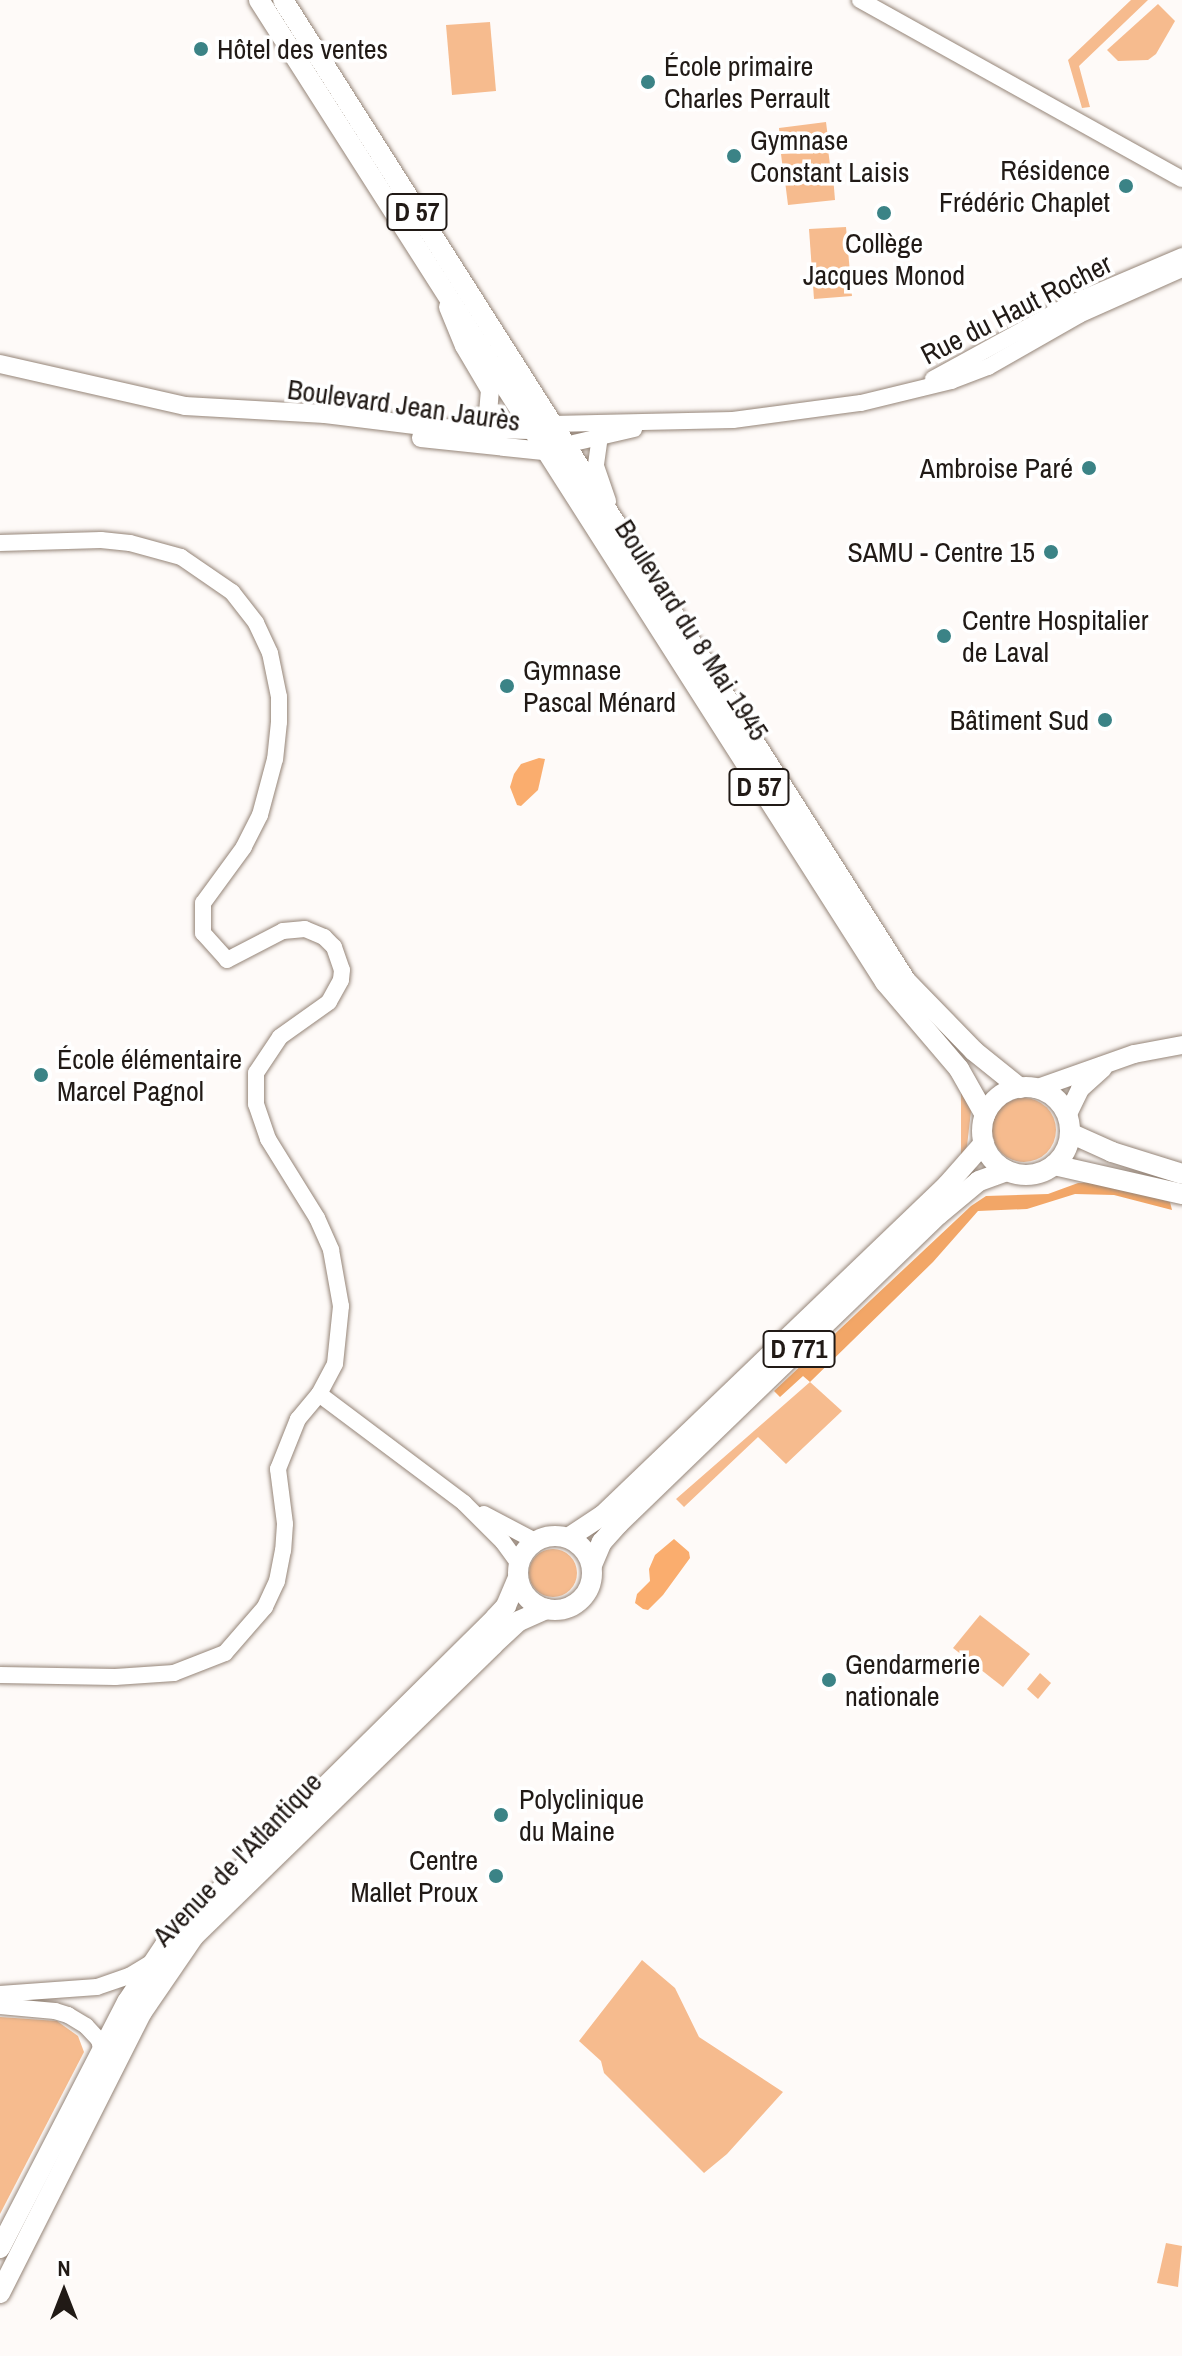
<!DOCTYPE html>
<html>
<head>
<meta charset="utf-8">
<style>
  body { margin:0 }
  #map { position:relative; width:1182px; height:2356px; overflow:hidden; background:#fefaf8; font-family:"Archivo Narrow",sans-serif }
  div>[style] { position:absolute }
  .green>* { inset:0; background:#f6bb8e }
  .round { border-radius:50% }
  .forest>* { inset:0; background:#f2a667 }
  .water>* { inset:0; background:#faad6e }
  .roads { filter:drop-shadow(0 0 2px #958578) drop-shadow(0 0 2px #958578) }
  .tertiary>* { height:16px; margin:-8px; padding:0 8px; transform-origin:8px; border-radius:8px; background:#fff }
  .secondary>* { height:18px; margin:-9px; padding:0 9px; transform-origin:9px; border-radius:9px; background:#fff }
  .primary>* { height:20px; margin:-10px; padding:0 10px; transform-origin:10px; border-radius:10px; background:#fff }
  .primary>.ring { margin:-10px; padding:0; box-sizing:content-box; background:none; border:20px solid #fff; border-radius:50% }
  .dots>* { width:22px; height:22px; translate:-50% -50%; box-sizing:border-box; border:4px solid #fff; border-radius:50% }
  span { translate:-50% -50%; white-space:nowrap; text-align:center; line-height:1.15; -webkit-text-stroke:7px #fff; paint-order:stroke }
  .shield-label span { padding:2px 6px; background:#fff; border:2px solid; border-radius:6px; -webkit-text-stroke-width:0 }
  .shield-label { font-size:26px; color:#211a16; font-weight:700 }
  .poi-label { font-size:28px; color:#211a16 }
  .left { translate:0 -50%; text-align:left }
  .right { translate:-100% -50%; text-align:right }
  .street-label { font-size:28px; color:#211a16 }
  .north { position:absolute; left:24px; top:2252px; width:80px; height:80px; -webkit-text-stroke:6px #fff; paint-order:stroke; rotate:0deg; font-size:22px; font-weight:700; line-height:32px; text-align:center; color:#211a16 }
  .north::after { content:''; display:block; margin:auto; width:28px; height:36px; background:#211a16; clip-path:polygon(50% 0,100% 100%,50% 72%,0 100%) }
</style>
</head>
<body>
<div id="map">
  <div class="green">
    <div style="clip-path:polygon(1131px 0,1148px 0,1079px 66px,1090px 107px,1082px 108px,1068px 60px)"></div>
    <div style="clip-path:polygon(1158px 4px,1175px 21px,1156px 54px,1148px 60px,1118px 61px,1107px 50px)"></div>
    <div style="clip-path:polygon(490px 22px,496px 91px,452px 95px,446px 25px)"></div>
    <div style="clip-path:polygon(826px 122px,829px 146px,781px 152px,779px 128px)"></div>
    <div style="clip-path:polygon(828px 149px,831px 173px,784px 178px,781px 154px)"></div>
    <div style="clip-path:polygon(833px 176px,835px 200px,788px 205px,785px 181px)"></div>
    <div style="clip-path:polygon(846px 227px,852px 296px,814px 299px,809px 229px)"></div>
    <div style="clip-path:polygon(961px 1092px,971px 1111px,967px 1146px,961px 1159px)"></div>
    <div class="round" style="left:992px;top:1098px;width:64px;height:64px"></div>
    <div style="clip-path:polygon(810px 1382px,842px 1411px,786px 1464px,758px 1437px,684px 1507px,676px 1499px)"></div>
    <div class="round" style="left:529px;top:1549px;width:48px;height:48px"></div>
    <div style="clip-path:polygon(980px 1615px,1030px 1654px,1003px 1687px,953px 1648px)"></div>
    <div style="clip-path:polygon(1040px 1673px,1051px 1683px,1038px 1699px,1027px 1689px)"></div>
    <div style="clip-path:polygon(642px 1960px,675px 1988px,699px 2037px,783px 2092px,727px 2154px,704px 2173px,604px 2073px,601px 2061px,579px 2041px)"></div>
    <div style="clip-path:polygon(0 2017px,57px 2021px,78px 2036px,84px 2052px,0 2214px)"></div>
    <div style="clip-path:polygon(1166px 2243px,1182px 2246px,1178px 2287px,1157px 2283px)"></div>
  </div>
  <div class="forest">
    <div style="clip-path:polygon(1099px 1182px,1170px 1202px,1172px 1210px,1114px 1195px,1075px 1194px,1027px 1209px,978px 1211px,933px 1262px,810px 1382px,803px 1376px,780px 1397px,774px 1391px,971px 1206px,986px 1196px,1048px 1194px,1078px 1183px)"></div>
  </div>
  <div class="water">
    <div style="clip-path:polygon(539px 758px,545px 759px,538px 790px,521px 806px,517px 805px,510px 787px,514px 774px,521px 764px)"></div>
    <div style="clip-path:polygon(674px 1539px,689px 1552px,690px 1558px,663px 1595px,648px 1610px,643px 1609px,635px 1603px,637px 1594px,650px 1581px,649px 1569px,655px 1555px)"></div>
  </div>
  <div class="roads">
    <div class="tertiary">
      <div style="left:860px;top:0;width:368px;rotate:29.1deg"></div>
      <div style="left:933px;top:379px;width:158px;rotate:-28.7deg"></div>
      <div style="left:1072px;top:303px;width:120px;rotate:-23.1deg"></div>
      <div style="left:552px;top:424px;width:181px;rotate:-1.3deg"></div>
      <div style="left:733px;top:420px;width:129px;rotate:-7.6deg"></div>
      <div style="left:861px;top:403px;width:93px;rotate:-13.7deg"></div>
      <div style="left:951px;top:381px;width:40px;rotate:-21deg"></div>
      <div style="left:988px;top:367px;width:105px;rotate:-29.7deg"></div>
      <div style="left:1079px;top:315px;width:113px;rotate:-24.1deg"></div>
      <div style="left:600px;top:436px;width:30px;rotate:98deg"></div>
      <div style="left:596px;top:466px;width:37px;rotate:71deg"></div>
      <div style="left:565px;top:445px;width:71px;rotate:-13.1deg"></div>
      <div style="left:0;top:543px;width:101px;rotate:-1.7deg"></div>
      <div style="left:101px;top:540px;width:29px;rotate:6deg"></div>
      <div style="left:130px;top:543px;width:53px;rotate:15.4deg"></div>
      <div style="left:181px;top:557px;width:62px;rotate:34.5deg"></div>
      <div style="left:232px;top:592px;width:39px;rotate:52deg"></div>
      <div style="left:256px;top:623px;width:33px;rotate:65deg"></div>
      <div style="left:270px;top:653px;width:45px;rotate:78.4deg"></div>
      <div style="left:279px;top:697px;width:25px;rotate:90deg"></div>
      <div style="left:279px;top:722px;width:37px;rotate:96deg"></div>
      <div style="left:275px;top:759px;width:58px;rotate:105deg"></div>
      <div style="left:260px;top:815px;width:36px;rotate:117deg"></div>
      <div style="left:244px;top:847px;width:69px;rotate:126.2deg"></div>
      <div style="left:203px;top:903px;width:30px;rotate:90deg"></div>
      <div style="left:203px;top:933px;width:36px;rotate:48deg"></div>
      <div style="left:227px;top:960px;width:63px;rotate:-27.4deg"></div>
      <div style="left:283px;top:931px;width:22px;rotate:-5deg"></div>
      <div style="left:305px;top:929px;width:21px;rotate:23deg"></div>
      <div style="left:324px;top:937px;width:14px;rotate:45deg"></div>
      <div style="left:334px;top:947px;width:24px;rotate:71deg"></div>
      <div style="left:342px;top:970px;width:10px;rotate:96deg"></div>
      <div style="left:341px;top:980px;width:25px;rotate:119deg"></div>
      <div style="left:329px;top:1002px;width:60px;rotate:144.5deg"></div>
      <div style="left:280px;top:1037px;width:43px;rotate:123.7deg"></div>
      <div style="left:256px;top:1073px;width:31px;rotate:90deg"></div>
      <div style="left:256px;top:1104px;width:37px;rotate:71deg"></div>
      <div style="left:268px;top:1139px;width:93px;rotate:58.2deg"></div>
      <div style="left:317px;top:1218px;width:35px;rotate:66deg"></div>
      <div style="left:331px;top:1250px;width:57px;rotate:79.9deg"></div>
      <div style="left:341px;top:1306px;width:58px;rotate:95.9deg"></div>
      <div style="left:335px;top:1364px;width:34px;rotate:118deg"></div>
      <div style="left:319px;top:1394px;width:33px;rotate:130deg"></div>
      <div style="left:298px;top:1419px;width:54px;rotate:111.8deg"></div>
      <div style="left:278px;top:1469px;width:55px;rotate:82.7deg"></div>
      <div style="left:285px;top:1524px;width:26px;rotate:94deg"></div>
      <div style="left:283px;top:1550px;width:32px;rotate:101deg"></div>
      <div style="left:277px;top:1581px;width:29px;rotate:115deg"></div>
      <div style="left:265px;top:1607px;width:61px;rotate:131deg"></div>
      <div style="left:225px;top:1653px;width:55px;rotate:158.6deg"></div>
      <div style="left:174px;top:1673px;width:59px;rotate:176.1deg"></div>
      <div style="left:115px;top:1677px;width:115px;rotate:-179deg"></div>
      <div style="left:319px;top:1394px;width:181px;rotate:36.9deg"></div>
      <div style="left:464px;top:1503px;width:55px;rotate:45deg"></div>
      <div style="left:503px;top:1542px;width:27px;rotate:54deg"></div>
      <div style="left:484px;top:1514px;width:58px;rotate:27.9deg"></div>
      <div style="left:0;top:1994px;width:97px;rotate:-4.1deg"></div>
      <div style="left:97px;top:1987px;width:34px;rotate:-19deg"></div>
      <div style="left:129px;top:1976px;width:26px;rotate:-31deg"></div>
      <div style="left:0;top:2006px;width:55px;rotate:5.2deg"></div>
      <div style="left:55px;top:2011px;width:14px;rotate:17deg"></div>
      <div style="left:68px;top:2015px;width:21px;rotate:31deg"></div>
      <div style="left:86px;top:2026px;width:19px;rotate:47deg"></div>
      <div style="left:99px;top:2040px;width:12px;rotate:76deg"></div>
    </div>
    <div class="secondary">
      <div style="left:448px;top:307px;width:42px;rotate:67.7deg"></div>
      <div style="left:464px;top:346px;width:51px;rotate:59.4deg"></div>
      <div style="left:490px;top:390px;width:22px;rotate:95deg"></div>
      <div style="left:488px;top:412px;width:23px;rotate:137deg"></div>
      <div style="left:0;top:364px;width:190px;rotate:12.8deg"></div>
      <div style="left:185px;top:406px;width:140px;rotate:3.3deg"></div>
      <div style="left:325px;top:414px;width:115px;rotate:7deg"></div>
      <div style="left:439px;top:428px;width:91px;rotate:1.3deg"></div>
      <div style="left:421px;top:438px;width:123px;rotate:6.1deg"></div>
      <div style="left:1035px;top:1089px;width:105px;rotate:-19.5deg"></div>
      <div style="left:1134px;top:1054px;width:49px;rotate:-10.6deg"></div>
      <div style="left:1067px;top:1116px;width:30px;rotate:-64deg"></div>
      <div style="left:1080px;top:1089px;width:31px;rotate:-42deg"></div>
    </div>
    <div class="primary">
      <div style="left:259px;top:0;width:1165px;rotate:57.48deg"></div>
      <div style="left:885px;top:982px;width:114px;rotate:49.6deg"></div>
      <div style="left:959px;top:1069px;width:53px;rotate:60.5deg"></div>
      <div style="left:283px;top:0;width:1162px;rotate:57.58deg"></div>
      <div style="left:906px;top:981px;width:98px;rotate:45.8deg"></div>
      <div style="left:974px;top:1051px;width:59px;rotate:38.8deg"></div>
      <div class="ring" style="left:982px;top:1087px;width:68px;height:68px"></div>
      <div style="left:1070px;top:1133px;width:46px;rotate:24.3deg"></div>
      <div style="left:1112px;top:1152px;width:73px;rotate:17.4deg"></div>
      <div style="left:1054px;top:1165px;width:131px;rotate:12.8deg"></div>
      <div class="ring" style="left:518px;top:1536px;width:54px;height:54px"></div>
      <div style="left:568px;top:1538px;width:42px;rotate:-33.3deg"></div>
      <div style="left:603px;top:1515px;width:477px;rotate:-43.8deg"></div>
      <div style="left:947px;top:1185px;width:56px;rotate:-48.6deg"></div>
      <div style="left:592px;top:1565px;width:25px;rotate:-67deg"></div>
      <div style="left:602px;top:1542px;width:24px;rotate:-48deg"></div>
      <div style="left:618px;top:1524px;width:445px;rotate:-44deg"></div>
      <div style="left:938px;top:1215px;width:53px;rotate:-39.7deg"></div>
      <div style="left:979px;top:1181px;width:30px;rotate:-20deg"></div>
      <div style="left:0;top:2248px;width:277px;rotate:-62.7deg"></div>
      <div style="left:127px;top:2002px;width:69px;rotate:-56.3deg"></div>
      <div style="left:165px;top:1945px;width:465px;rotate:-44.7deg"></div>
      <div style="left:495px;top:1618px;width:16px;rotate:-47deg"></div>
      <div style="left:506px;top:1606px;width:30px;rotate:-67deg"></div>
      <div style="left:0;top:2293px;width:315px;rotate:-63.2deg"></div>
      <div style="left:142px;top:2012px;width:92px;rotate:-55.6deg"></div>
      <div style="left:194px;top:1936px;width:417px;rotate:-44.2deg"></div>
      <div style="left:493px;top:1645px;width:35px;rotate:-43deg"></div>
      <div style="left:519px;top:1621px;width:30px;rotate:-24deg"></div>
    </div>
  </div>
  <div class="dots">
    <div style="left:201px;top:49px;background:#3b8386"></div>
    <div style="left:648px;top:82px;background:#3b8386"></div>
    <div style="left:734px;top:156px;background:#3b8386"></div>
    <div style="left:1126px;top:186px;background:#3b8386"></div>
    <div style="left:884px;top:213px;background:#3b8386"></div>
    <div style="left:1089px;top:468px;background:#3b8386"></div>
    <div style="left:1051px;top:552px;background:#3b8386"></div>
    <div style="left:944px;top:636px;background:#3b8386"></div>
    <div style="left:507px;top:686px;background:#3b8386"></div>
    <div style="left:1105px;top:720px;background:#3b8386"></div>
    <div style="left:41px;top:1075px;background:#3b8386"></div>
    <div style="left:829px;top:1680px;background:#3b8386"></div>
    <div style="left:501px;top:1815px;background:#3b8386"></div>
    <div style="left:496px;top:1876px;background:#3b8386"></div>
  </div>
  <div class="shield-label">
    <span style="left:417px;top:212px">D 57</span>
    <span style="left:759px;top:787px">D 57</span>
    <span style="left:799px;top:1349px">D 771</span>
  </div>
  <div class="poi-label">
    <span class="left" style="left:217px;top:49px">Hôtel des ventes</span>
    <span class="left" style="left:664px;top:82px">École primaire<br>Charles Perrault</span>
    <span class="left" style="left:750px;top:156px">Gymnase<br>Constant Laisis</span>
    <span class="right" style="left:1110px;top:186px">Résidence<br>Frédéric Chaplet</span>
    <span style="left:884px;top:259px">Collège<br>Jacques Monod</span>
    <span class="right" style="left:1073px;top:468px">Ambroise Paré</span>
    <span class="right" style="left:1035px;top:552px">SAMU - Centre 15</span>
    <span class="left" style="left:962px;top:636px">Centre Hospitalier<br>de Laval</span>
    <span class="left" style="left:523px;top:686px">Gymnase<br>Pascal Ménard</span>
    <span class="right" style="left:1089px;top:720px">Bâtiment Sud</span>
    <span class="left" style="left:57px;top:1075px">École élémentaire<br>Marcel Pagnol</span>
    <span class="left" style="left:845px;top:1680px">Gendarmerie<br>nationale</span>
    <span class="left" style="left:519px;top:1815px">Polyclinique<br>du Maine</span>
    <span class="right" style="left:478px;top:1876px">Centre<br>Mallet Proux</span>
  </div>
  <div class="street-label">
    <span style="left:1016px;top:309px;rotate:-27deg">Rue du Haut Rocher</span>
    <span style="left:404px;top:405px;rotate:8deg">Boulevard Jean Jaurès</span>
    <span style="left:692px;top:630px;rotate:57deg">Boulevard du 8 Mai 1945</span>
    <span style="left:237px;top:1859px;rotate:-46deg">Avenue de l'Atlantique</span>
  </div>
  <div class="north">N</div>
</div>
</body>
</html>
